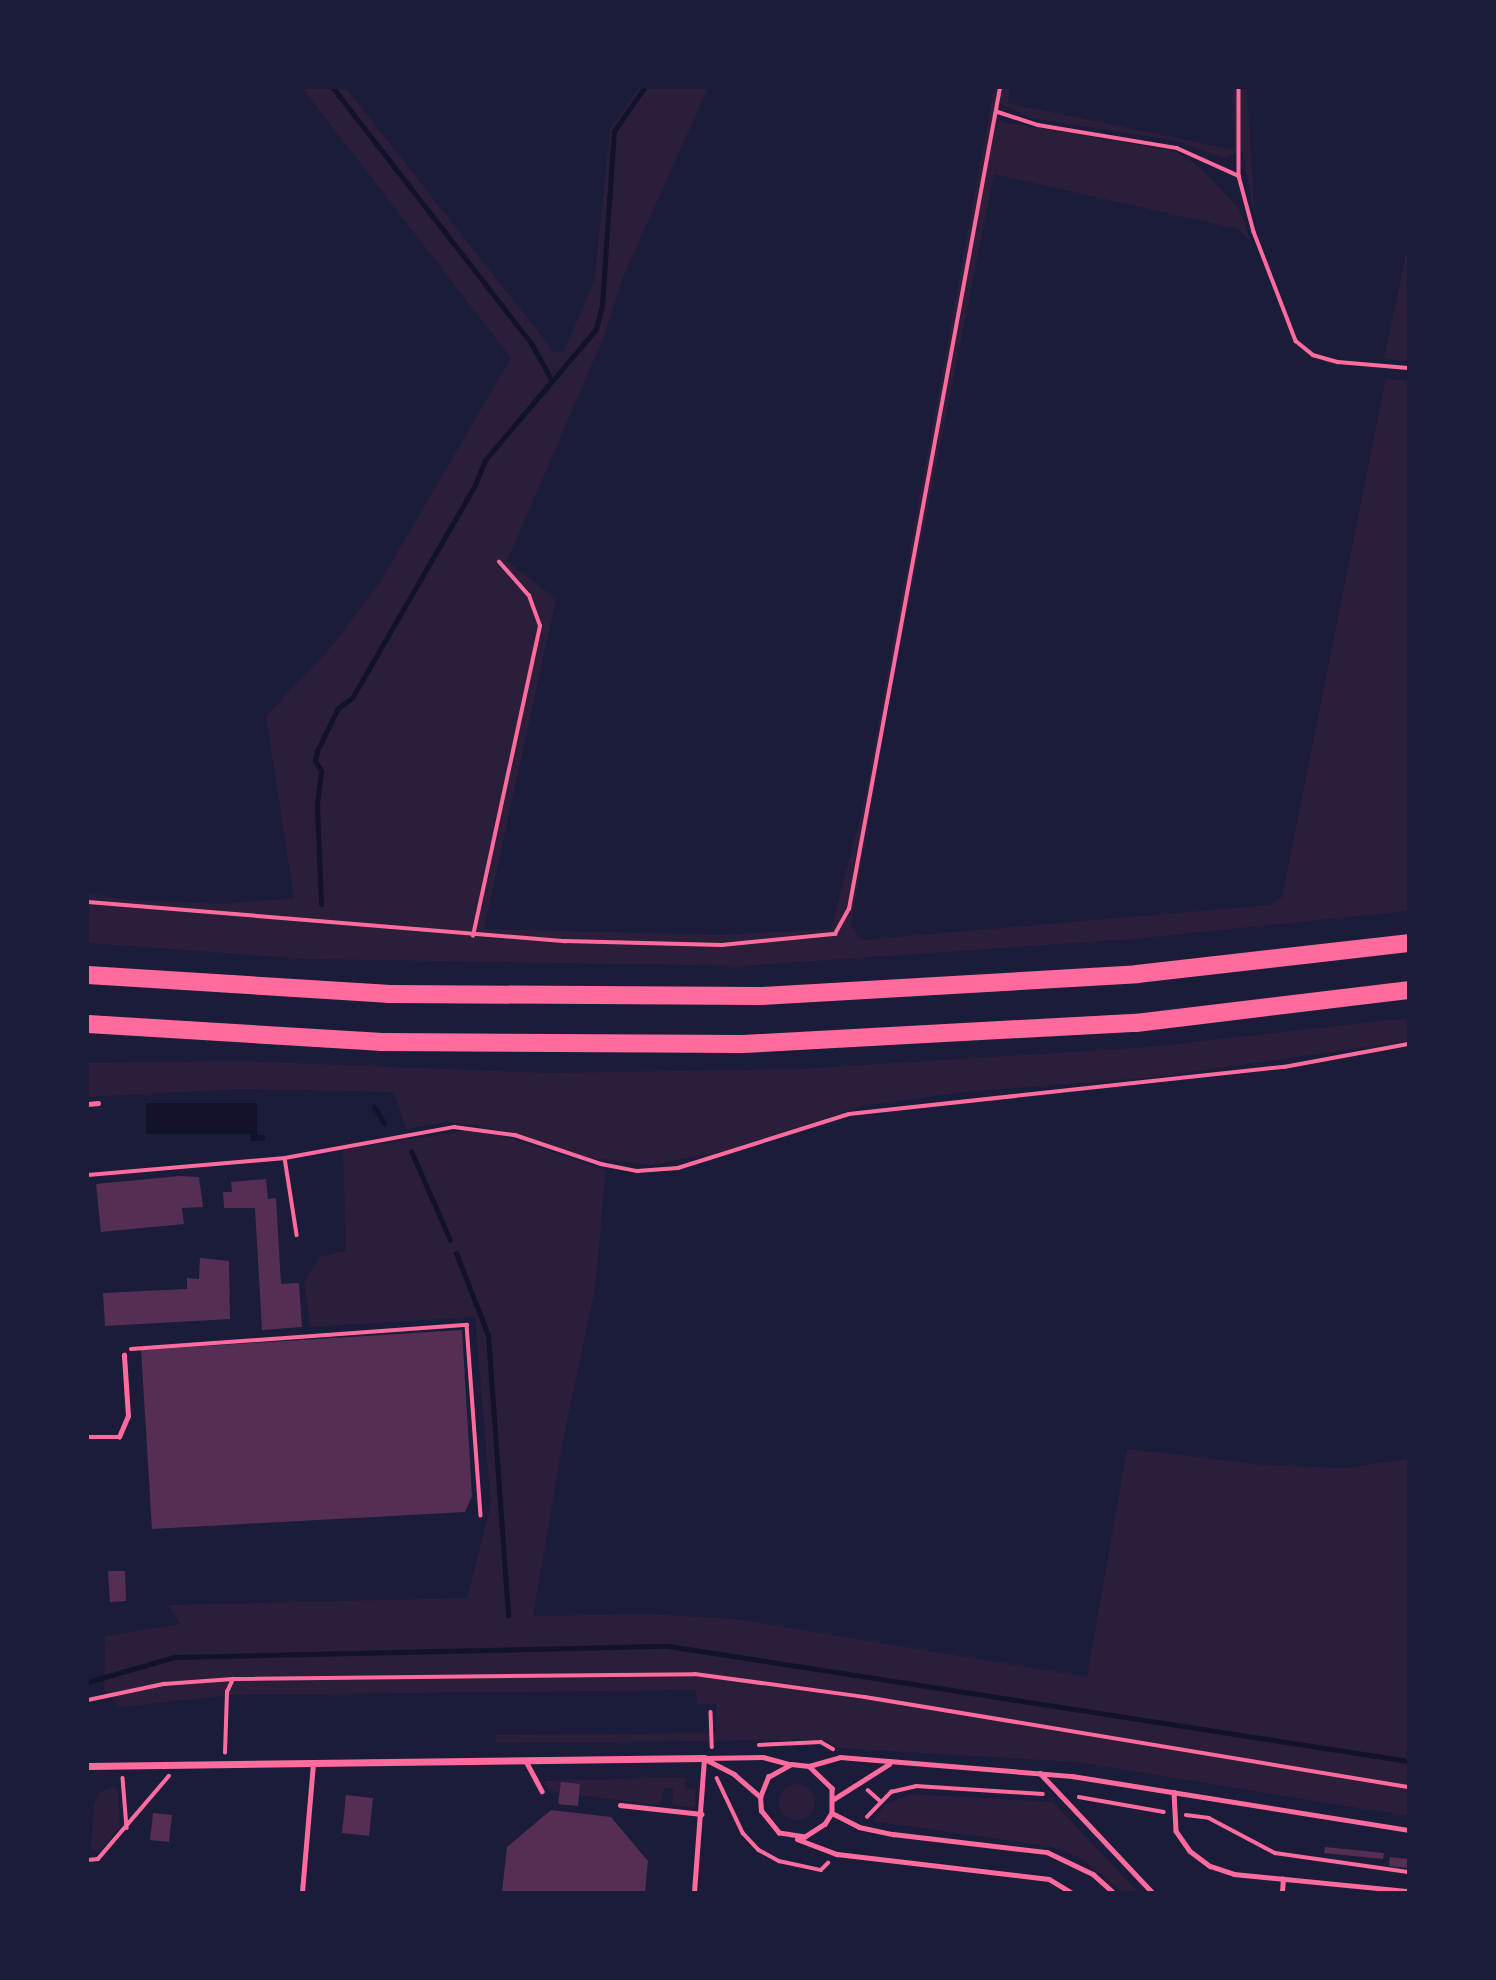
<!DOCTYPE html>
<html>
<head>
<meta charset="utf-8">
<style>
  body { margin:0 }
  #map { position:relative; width:1496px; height:1980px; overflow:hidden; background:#1b1b3a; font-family:Roboto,sans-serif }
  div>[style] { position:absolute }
  .green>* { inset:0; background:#2a1e3b }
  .round { border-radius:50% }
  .water>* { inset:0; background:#12122b }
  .stream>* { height:5px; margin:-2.5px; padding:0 2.5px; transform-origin:2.5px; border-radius:2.5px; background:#12122b }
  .building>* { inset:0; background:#542f53 }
  .path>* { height:3.5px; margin:-1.75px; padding:0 1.75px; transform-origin:1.75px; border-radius:1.75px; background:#ff6b9d }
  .service>* { height:4.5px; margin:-2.25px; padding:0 2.25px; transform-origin:2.25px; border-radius:2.25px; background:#ff6b9d }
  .minor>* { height:7px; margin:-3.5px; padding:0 3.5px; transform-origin:3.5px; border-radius:3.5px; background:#ff6b9d }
  .motorway>* { height:18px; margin:-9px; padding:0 9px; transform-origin:9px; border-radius:9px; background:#ff6b9d }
  span { translate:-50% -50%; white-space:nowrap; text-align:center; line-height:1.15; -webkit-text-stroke:5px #1b1b3a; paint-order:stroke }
  .frame { position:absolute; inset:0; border:89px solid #1b1b3a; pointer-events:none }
</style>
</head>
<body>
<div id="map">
  <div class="green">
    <div style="clip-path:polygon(302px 88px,346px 88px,554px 352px,564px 351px,594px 282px,610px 129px,639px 88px,708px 88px,623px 277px,605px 334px,507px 561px,556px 599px,484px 929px,719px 935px,831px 929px,865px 798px,994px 88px,1010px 88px,1008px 103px,1234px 150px,1232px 88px,1247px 88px,1254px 205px,1260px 229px,1252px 205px,1243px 152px,1223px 158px,1176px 141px,1030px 118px,997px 102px,996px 114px,1003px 122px,1175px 151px,1200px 167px,1239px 209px,1251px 242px,1238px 229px,994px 174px,886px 718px,851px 925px,861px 940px,1270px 905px,1282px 897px,1386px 378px,1408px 381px,1408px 911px,1133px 939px,742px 966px,307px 959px,88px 943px,88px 893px,124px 900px,225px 904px,294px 898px,266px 716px,327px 652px,380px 582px,511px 358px)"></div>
    <div style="clip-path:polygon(1408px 245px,1408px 361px,1384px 359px)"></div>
    <div style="clip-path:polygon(1408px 1018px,1408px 1041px,1158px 1077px,965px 1092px,862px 1106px,725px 1151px,652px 1165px,591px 1158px,485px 1126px,447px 1122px,406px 1129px,394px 1092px,239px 1089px,88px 1097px,88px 1063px,244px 1061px,548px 1073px,800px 1069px,1150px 1047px)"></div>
    <div style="clip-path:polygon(469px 1130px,509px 1138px,606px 1170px,595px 1289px,563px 1440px,533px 1616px,646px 1614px,736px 1619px,1087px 1677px,1127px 1449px,1265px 1465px,1346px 1468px,1408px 1459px,1408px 1816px,1077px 1762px,838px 1748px,826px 1740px,496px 1743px,495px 1735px,716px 1733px,716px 1704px,697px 1704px,696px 1690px,232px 1695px,120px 1707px,104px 1690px,105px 1636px,181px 1624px,168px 1605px,467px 1598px,491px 1505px,475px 1317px,310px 1327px,304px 1281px,320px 1257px,346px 1251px,343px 1150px)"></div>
    <div style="clip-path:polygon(685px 1777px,685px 1789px,695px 1789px,695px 1808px,672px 1805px,673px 1788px,664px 1788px,660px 1805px,560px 1793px,551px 1791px,544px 1781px)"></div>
    <div class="round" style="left:779px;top:1784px;width:36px;height:36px"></div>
    <div style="clip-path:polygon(113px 1787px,118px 1792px,120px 1826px,98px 1853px,91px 1848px,94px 1804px,100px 1792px)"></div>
    <div style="clip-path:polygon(910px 1794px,1053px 1802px,1138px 1892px,1124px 1892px,1080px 1858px,1052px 1847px,872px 1821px,886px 1804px)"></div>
  </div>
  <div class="water">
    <div style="clip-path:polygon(146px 1103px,257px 1103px,257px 1135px,265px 1135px,265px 1141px,251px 1141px,250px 1134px,146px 1134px)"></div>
  </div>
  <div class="stream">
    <div style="left:333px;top:88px;width:325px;rotate:52.2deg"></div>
    <div style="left:532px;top:345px;width:41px;rotate:60.9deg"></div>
    <div style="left:321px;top:904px;width:100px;rotate:-92.3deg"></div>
    <div style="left:317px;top:804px;width:33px;rotate:-83deg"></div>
    <div style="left:321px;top:771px;width:12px;rotate:-121deg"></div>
    <div style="left:315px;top:761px;width:10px;rotate:-79deg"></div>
    <div style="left:317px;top:751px;width:48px;rotate:-64deg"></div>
    <div style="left:338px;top:708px;width:17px;rotate:-36deg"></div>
    <div style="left:352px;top:698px;width:246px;rotate:-60deg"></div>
    <div style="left:475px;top:485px;width:27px;rotate:-68deg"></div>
    <div style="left:485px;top:460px;width:172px;rotate:-49.7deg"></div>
    <div style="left:596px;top:329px;width:25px;rotate:-76deg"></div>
    <div style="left:602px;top:305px;width:174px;rotate:-86.1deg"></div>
    <div style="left:614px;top:131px;width:52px;rotate:-55.1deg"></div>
    <div style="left:374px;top:1107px;width:19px;rotate:58deg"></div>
    <div style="left:411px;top:1151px;width:97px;rotate:66.3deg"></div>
    <div style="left:456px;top:1253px;width:88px;rotate:68.7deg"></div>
    <div style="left:488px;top:1335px;width:281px;rotate:85.9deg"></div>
    <div style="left:88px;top:1682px;width:90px;rotate:-16.2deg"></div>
    <div style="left:174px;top:1657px;width:494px;rotate:-1.3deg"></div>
    <div style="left:668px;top:1646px;width:749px;rotate:8.83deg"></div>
  </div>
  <div class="building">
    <div style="clip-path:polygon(179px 1176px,199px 1177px,203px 1207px,182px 1208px,184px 1224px,101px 1232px,96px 1184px)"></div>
    <div style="clip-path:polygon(266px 1179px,268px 1199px,276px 1198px,281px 1284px,299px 1283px,302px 1327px,262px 1330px,255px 1208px,224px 1208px,223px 1192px,232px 1192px,231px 1182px)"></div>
    <div style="clip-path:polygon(200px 1258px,229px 1261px,230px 1319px,105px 1326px,103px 1293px,187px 1289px,187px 1278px,199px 1279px)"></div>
    <div style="clip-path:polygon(462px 1330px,472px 1496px,465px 1512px,152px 1529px,141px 1350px)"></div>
    <div style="clip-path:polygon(108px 1571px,125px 1571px,126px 1601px,110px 1602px)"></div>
    <div style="clip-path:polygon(561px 1782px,580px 1784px,578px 1806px,558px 1804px)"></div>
    <div style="clip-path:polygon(346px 1795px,373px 1798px,369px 1836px,342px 1833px)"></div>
    <div style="clip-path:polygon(551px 1810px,611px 1817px,648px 1861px,645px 1892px,502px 1892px,507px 1847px)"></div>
    <div style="clip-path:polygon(153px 1813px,172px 1815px,169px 1842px,150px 1840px)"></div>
    <div style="clip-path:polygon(1325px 1847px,1384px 1853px,1383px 1859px,1324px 1853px)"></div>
    <div style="clip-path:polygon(1390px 1857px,1408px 1859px,1407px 1868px,1389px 1866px)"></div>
  </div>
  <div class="path">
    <div style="left:1239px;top:88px;width:88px;rotate:90deg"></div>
    <div style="left:998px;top:112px;width:42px;rotate:18deg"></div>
    <div style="left:1038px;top:125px;width:141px;rotate:9.4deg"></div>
    <div style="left:1177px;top:148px;width:68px;rotate:24.3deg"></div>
    <div style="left:1239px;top:176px;width:58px;rotate:75deg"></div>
    <div style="left:1254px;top:232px;width:117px;rotate:68.9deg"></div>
    <div style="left:1296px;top:341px;width:22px;rotate:39deg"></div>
    <div style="left:1313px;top:355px;width:26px;rotate:16deg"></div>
    <div style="left:1338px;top:362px;width:70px;rotate:4.9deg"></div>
    <div style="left:88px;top:902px;width:479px;rotate:4.7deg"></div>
    <div style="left:565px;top:941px;width:157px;rotate:1.5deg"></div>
    <div style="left:722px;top:945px;width:114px;rotate:-5.6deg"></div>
    <div style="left:835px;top:934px;width:29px;rotate:-61deg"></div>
    <div style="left:849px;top:909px;width:835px;rotate:-79.58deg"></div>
    <div style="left:473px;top:936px;width:317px;rotate:-77.8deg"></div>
    <div style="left:540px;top:626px;width:32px;rotate:-110deg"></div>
    <div style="left:529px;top:596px;width:45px;rotate:-131.4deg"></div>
    <div style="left:285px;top:1158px;width:78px;rotate:81.1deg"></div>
    <div style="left:88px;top:1175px;width:198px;rotate:-4.9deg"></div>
    <div style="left:285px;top:1158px;width:172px;rotate:-10.4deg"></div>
    <div style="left:454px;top:1127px;width:62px;rotate:7.5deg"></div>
    <div style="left:515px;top:1135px;width:91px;rotate:18.6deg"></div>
    <div style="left:601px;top:1164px;width:37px;rotate:11deg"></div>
    <div style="left:637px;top:1171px;width:41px;rotate:-4.2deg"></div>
    <div style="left:678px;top:1168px;width:179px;rotate:-17.5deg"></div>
    <div style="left:849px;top:1114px;width:438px;rotate:-6.2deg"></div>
    <div style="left:1284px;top:1067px;width:126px;rotate:-10.5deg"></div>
    <div style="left:131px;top:1349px;width:337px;rotate:-4.1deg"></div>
    <div style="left:467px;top:1325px;width:191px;rotate:85.8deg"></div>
    <div style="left:88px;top:1700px;width:78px;rotate:-11.9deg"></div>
    <div style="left:164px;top:1684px;width:69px;rotate:-4.1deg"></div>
    <div style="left:711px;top:1712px;width:35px;rotate:88deg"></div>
    <div style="left:759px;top:1745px;width:62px;rotate:-2.8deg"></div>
    <div style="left:821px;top:1742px;width:14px;rotate:30deg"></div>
    <div style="left:225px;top:1753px;width:61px;rotate:-88.1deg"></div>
    <div style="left:227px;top:1692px;width:14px;rotate:-65deg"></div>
    <div style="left:233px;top:1679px;width:462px;rotate:-0.6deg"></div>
    <div style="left:695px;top:1674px;width:172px;rotate:7.7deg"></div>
    <div style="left:865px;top:1697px;width:550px;rotate:9.41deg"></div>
    <div style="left:123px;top:1778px;width:50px;rotate:85.4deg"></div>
    <div style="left:717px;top:1778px;width:61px;rotate:64.7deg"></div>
    <div style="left:743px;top:1833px;width:23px;rotate:47deg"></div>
    <div style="left:759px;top:1850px;width:23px;rotate:29deg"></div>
    <div style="left:779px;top:1861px;width:43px;rotate:12.1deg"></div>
    <div style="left:821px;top:1870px;width:10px;rotate:-45deg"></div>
    <div style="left:868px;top:1790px;width:15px;rotate:42deg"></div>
    <div style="left:1079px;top:1797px;width:86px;rotate:10deg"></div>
    <div style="left:1186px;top:1815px;width:23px;rotate:7deg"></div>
    <div style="left:1209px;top:1818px;width:75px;rotate:27.9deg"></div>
    <div style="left:1275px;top:1853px;width:134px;rotate:8.1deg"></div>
    <div style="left:867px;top:1817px;width:35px;rotate:-46deg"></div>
    <div style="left:891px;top:1792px;width:26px;rotate:-13deg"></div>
    <div style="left:916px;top:1786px;width:127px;rotate:3.6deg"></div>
    <div style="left:88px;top:1860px;width:10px;rotate:-6deg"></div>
    <div style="left:98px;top:1859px;width:109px;rotate:-49.5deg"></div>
  </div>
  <div class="service">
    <div style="left:88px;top:1104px;width:10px;rotate:-6deg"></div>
    <div style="left:88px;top:1437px;width:31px"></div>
    <div style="left:119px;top:1437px;width:23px;rotate:-67deg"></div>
    <div style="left:128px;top:1416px;width:61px;rotate:-93.8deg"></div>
    <div style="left:704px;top:1758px;width:59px;rotate:-1deg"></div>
    <div style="left:763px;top:1757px;width:28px;rotate:15deg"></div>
    <div style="left:705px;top:1759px;width:33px;rotate:27deg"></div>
    <div style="left:734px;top:1774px;width:35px;rotate:41deg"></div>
    <div style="left:526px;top:1761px;width:34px;rotate:62deg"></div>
    <div style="left:809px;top:1766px;width:32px;rotate:44deg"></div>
    <div style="left:832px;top:1788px;width:25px;rotate:90deg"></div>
    <div style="left:832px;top:1813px;width:13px;rotate:122deg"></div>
    <div style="left:825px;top:1824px;width:24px;rotate:147deg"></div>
    <div style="left:805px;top:1837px;width:26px;rotate:-171deg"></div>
    <div style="left:779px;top:1833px;width:28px;rotate:-129deg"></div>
    <div style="left:761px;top:1811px;width:14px;rotate:-94deg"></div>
    <div style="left:760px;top:1797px;width:22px;rotate:-68deg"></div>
    <div style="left:768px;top:1777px;width:26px;rotate:-29deg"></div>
    <div style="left:791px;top:1764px;width:18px;rotate:6deg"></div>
    <div style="left:809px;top:1766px;width:32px;rotate:-16deg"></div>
    <div style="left:840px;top:1757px;width:233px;rotate:4.7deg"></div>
    <div style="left:1072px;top:1776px;width:340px;rotate:9.1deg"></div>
    <div style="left:1040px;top:1773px;width:163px;rotate:46.7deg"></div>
    <div style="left:1174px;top:1792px;width:39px;rotate:87deg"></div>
    <div style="left:1176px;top:1831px;width:24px;rotate:55deg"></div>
    <div style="left:1190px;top:1851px;width:25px;rotate:37deg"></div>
    <div style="left:1210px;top:1866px;width:25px;rotate:18deg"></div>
    <div style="left:1234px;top:1874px;width:175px;rotate:5.6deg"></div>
    <div style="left:834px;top:1799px;width:65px;rotate:-32.5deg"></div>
    <div style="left:620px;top:1805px;width:82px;rotate:6.3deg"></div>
    <div style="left:832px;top:1813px;width:30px;rotate:27deg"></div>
    <div style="left:859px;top:1827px;width:35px;rotate:12deg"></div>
    <div style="left:893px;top:1834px;width:155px;rotate:6.7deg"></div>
    <div style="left:1047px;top:1852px;width:51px;rotate:25.6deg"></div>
    <div style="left:1093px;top:1874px;width:27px;rotate:42deg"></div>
    <div style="left:797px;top:1839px;width:43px;rotate:20.6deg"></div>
    <div style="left:837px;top:1854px;width:213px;rotate:6.7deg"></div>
    <div style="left:1049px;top:1879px;width:26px;rotate:31deg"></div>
    <div style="left:302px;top:1892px;width:128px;rotate:-85.1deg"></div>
    <div style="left:694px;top:1892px;width:134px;rotate:-85.7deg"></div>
    <div style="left:1282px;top:1892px;width:13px;rotate:-86deg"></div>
  </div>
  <div class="minor">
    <div style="left:88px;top:1766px;width:616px;rotate:-0.74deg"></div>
  </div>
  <div class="motorway">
    <div style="left:88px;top:975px;width:303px;rotate:3.6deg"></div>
    <div style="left:390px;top:994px;width:371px;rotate:0.3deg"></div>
    <div style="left:761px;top:996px;width:377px;rotate:-3.3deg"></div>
    <div style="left:1137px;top:974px;width:273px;rotate:-6.5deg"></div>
    <div style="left:88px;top:1024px;width:295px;rotate:3.5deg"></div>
    <div style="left:382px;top:1042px;width:361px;rotate:0.3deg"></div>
    <div style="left:743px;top:1044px;width:394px;rotate:-3.1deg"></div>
    <div style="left:1136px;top:1023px;width:274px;rotate:-6.9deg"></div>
  </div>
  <div class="frame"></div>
</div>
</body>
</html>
